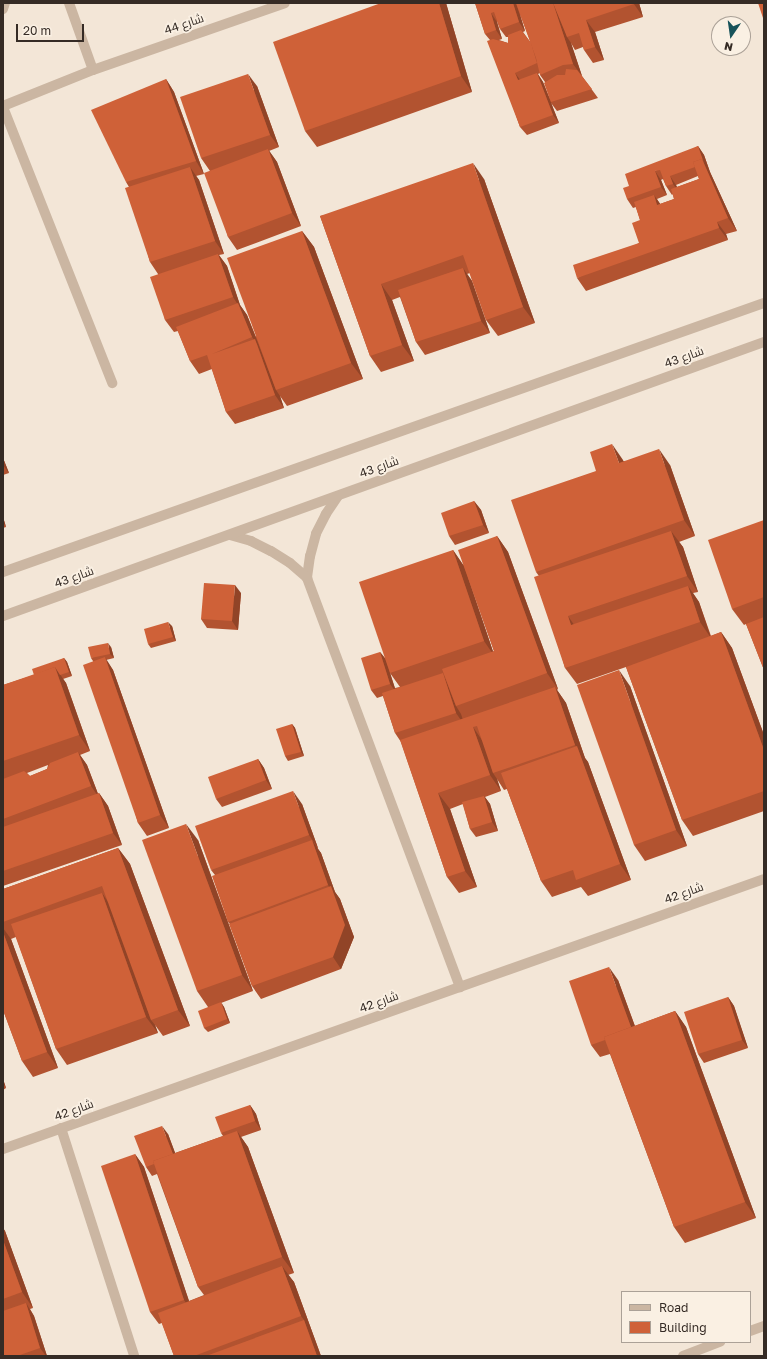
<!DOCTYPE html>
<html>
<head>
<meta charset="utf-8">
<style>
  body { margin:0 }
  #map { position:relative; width:767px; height:1359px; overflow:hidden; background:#f3e6d7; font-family:"Golos Text",Cairo,sans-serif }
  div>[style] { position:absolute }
  .minor>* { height:10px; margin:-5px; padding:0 5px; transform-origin:5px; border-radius:5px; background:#cbb6a2 }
  .wall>* { inset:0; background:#b25330 }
  .shaded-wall>* { inset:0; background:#914427 }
  .building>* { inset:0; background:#cf6138 }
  span { translate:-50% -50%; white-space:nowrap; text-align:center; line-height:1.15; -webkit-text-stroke:3.5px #faf0e3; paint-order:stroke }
  .street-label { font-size:12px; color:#352b25 }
  .frame { position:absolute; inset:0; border:4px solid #352b25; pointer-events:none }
  .legend { position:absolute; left:621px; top:1291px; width:130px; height:52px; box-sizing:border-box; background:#faf0e3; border:1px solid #aba197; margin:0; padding:5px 7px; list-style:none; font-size:12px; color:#352b25 }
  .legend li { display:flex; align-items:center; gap:8px; height:20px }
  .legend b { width:20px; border:1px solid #aba197 }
  .north { position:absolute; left:711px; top:16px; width:40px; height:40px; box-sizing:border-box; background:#faf0e3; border:1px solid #aba197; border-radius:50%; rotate:193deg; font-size:11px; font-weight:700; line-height:16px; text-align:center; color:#352b25 }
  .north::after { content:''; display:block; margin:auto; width:14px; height:18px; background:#18535a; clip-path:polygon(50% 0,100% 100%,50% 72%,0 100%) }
  .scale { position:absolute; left:16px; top:24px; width:68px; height:18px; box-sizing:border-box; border:2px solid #352b25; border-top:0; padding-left:5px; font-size:12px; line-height:14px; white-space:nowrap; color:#352b25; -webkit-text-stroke:3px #faf0e3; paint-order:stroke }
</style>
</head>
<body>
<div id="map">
  <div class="minor">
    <div style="left:69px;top:3px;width:71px;rotate:70.3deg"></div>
    <div style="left:3px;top:9px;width:6px;rotate:-72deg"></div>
    <div style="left:3px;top:106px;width:97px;rotate:-21.8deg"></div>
    <div style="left:93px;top:70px;width:203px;rotate:-19.2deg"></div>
    <div style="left:3px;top:107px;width:297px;rotate:68.4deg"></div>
    <div style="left:338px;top:496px;width:22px;rotate:124deg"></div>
    <div style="left:326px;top:514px;width:22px;rotate:117deg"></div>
    <div style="left:316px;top:534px;width:23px;rotate:105deg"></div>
    <div style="left:310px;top:556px;width:22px;rotate:98deg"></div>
    <div style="left:307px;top:578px;width:437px;rotate:69.5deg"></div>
    <div style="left:230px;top:535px;width:22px;rotate:16deg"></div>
    <div style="left:251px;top:541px;width:22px;rotate:27deg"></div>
    <div style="left:271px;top:551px;width:22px;rotate:32deg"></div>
    <div style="left:290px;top:563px;width:23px;rotate:41deg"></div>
    <div style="left:3px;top:572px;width:807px;rotate:-19.47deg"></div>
    <div style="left:3px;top:616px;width:809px;rotate:-19.8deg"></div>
    <div style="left:61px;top:1128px;width:239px;rotate:72.2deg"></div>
    <div style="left:3px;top:1149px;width:807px;rotate:-19.53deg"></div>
    <div style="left:750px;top:1331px;width:15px;rotate:-20deg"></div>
    <div style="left:683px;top:1356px;width:40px;rotate:-21deg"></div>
  </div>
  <div class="wall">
    <div style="clip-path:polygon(381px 3px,446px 3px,472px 92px,317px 147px,305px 131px)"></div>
    <div style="clip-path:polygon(evenodd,475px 3px,639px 3px,643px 17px,595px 32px,604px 60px,593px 63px,584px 50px,583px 47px,575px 50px,571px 43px,582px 76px,598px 98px,557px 111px,551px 103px,559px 123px,527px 135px,520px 127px,490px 40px,485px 34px,475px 3px,520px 14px,531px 43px,523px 32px,525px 31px,520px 14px,475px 3px,497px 21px,500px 29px,506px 37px,508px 37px,508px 43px,499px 40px,502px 39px,497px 22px,497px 21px,475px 3px,540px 73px,540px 75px,545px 82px,550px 99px,543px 82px,538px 74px,540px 73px)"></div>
    <div style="clip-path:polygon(166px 79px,174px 92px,204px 174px,196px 176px,199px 180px,224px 254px,219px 255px,227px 266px,240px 305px,247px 315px,256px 337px,302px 231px,314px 247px,363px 379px,287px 406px,280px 396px,284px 408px,235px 424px,226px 412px,212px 369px,199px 374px,190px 361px,178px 331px,174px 332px,165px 320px,158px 274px,150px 262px,129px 187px,126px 182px)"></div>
    <div style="clip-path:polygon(257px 86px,279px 147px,269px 151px,277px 162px,301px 226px,237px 250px,228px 237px,210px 171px,201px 158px)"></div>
    <div style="clip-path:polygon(evenodd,698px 146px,704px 155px,710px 172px,737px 231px,726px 234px,728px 240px,586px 291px,577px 278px,639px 243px,640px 220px,636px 207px,633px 208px,627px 199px,629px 186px,698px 146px,698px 176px,699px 179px,677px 187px,676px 185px,698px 176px,698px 146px,663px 179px,666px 186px,672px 195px,673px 194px,674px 199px,660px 204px,657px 199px,667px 195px,661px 180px,663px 179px)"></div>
    <div style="clip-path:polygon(484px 179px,535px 323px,498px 336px,486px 320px,470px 273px,467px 274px,472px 281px,490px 333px,425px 355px,416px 342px,400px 297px,392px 300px,414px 361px,381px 372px,370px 356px,320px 216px)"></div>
    <div style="clip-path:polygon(3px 458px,9px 473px,3px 475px)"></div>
    <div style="clip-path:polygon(623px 460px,623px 461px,670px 465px,695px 536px,679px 542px,683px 547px,698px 592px,693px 593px,699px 602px,711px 636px,721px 632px,732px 648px,764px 735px,764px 811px,693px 836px,682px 820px,626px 667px,577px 684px,565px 668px,539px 576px,536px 572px)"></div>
    <div style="clip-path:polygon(474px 501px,481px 510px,489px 533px,455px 545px,449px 536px)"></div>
    <div style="clip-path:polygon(3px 517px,6px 527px,3px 528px)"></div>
    <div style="clip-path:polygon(764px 520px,764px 670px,746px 624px,744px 625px,732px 609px)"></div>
    <div style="clip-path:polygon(evenodd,497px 536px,508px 552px,558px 689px,557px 690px,566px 703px,585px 758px,588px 762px,631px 880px,588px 896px,581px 887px,552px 897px,541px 881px,507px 789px,504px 790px,497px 779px,501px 791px,485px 797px,490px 804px,498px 831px,476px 837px,470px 829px,463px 804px,450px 809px,477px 887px,459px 893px,447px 877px,401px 742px,395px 733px,383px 696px,377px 698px,371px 690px,380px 652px,385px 658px,453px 550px,463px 565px,497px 536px,468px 577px,494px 651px,493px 652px,468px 577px,497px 536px,390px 673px,400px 687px,395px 688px,390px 673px)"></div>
    <div style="clip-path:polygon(241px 593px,238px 630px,207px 628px,201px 619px)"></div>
    <div style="clip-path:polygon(172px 626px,176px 641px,151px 648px,148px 644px)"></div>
    <div style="clip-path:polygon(111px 647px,114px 658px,106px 660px,113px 670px,169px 828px,147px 836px,138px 823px,93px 661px,91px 658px)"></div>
    <div style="clip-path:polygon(evenodd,64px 658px,67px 662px,72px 676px,63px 679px,66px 683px,90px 751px,80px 755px,87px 765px,98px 794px,99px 793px,108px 806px,122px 845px,3px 886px,3px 685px,34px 675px,64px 658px,48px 765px,47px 769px,30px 776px,27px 773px,48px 765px)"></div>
    <div style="clip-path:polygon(630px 686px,687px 846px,645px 861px,634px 845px)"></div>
    <div style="clip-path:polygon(292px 724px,295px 728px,304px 756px,288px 761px,285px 756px)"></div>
    <div style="clip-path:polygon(258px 759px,264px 768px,272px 789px,222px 807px,216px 799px)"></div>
    <div style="clip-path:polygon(302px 804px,318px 848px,317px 848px,321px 853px,335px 892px,340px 899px,354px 937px,341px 969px,261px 999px,252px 986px,230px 924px,228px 922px,215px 875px,211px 870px)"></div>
    <div style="clip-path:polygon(198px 840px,253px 991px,221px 1003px,224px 1007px,230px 1023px,208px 1032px,204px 1028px,208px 1007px,197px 991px)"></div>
    <div style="clip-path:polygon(118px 848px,130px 864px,190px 1026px,163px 1036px,155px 1025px,158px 1033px,67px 1065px,56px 1049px,16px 937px,11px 939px,58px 1068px,33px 1077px,22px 1061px,3px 1010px,3px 889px)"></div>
    <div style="clip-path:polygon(618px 980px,635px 1026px,675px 1011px,686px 1027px,756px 1218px,685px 1243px,674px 1227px,610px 1054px,600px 1057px,591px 1045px)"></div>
    <div style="clip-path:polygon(728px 997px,734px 1006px,748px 1048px,704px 1063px,698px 1054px)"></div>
    <div style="clip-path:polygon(3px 1079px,6px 1088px,3px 1090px)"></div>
    <div style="clip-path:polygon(250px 1105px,256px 1114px,261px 1130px,241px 1137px,248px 1147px,294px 1273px,288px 1275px,294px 1282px,321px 1356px,174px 1356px,162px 1323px,159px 1324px,150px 1312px,135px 1154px,144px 1167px,189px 1301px,204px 1295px,198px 1287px,157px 1174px,152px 1176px,146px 1167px,168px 1134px,175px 1153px,223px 1136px,221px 1133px)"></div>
    <div style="clip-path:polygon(3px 1228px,5px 1231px,33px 1308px,30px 1309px,34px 1316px,47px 1356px,3px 1356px)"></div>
  </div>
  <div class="shaded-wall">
    <div style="clip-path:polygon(439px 3px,446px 3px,472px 92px,461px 76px)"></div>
    <div style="clip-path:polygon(513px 3px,516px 3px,525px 31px,519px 22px)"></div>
    <div style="clip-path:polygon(553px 3px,557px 3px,567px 37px,571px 43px,582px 76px,573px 64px)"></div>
    <div style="clip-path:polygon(634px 3px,639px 3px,643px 17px,634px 4px)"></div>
    <div style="clip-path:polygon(491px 13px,497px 22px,502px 39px,496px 30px)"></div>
    <div style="clip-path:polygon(586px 20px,595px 32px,604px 60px,595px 47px)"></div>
    <div style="clip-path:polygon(515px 73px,521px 81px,518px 80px)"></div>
    <div style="clip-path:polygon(537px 73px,543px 82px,559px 123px,553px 115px)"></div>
    <div style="clip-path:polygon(248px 74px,257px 86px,279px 147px,270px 135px)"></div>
    <div style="clip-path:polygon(166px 79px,174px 92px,204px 174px,196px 161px)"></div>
    <div style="clip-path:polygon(698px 146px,704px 155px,710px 172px,737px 231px,728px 218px,702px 159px)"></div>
    <div style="clip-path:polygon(268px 149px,277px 162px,301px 226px,292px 213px)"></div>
    <div style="clip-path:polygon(473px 163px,484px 179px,535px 323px,523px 307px)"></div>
    <div style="clip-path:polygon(190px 167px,199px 180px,224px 254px,215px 241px)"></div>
    <div style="clip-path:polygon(655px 171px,661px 180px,667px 195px,661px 187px)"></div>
    <div style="clip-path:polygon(670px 176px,676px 185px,679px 192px,673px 184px)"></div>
    <div style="clip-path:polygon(654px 195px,663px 208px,657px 205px)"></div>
    <div style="clip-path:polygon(717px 222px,726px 234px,728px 240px,719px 228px)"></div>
    <div style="clip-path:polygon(302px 231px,314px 247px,363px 379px,351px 363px)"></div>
    <div style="clip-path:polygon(218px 254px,227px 266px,240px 305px,247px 315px,258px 343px,276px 390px,280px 396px,284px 408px,275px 395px,257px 344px,252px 337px,240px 308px,233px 297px)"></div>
    <div style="clip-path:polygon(463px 268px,472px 281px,490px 333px,481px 321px)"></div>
    <div style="clip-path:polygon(381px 284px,392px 300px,414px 361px,402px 345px)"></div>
    <div style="clip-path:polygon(612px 444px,623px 460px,630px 479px,619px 463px)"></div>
    <div style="clip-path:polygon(659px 449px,670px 465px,695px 536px,684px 520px)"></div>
    <div style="clip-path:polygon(3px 458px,9px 473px,3px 465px)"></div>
    <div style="clip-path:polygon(474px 501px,481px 510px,489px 533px,483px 525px)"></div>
    <div style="clip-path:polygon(3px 517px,6px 527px,3px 522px)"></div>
    <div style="clip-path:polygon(671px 531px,683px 547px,698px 592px,687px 576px)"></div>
    <div style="clip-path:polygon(497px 536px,508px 552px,558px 689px,547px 673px)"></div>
    <div style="clip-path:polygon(453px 550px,464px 566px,495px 657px,484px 641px)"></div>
    <div style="clip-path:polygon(235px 585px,241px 593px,238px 630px,232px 621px)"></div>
    <div style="clip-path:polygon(688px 586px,699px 602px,711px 638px,700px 622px)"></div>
    <div style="clip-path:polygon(568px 616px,579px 632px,571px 625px)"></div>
    <div style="clip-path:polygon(168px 622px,172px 626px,176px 641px,173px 637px)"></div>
    <div style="clip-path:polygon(721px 632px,732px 648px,764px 735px,764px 750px)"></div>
    <div style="clip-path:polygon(108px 643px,111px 647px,114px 658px,110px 654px)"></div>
    <div style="clip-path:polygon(380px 652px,386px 660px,396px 692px,390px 684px)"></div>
    <div style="clip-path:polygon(105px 657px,113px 670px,169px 828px,160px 815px)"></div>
    <div style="clip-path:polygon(64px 658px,67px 662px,72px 676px,69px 672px)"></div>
    <div style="clip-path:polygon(55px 667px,66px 683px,90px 751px,79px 735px)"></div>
    <div style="clip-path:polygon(619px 670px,630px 686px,687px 846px,676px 830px)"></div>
    <div style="clip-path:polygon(443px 673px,456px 706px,461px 714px,465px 726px,456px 713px)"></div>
    <div style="clip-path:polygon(555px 687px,566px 703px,585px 758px,588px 762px,631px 880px,620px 864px,578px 749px,575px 745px)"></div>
    <div style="clip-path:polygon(292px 724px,295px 728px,304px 756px,301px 752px)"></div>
    <div style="clip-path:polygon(473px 727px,484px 743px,493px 773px,497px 779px,501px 791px,490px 775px)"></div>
    <div style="clip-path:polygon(78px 752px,87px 765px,100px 799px,91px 786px)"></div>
    <div style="clip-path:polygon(258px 759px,264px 768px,272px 789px,266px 780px)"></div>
    <div style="clip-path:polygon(293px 791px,302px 804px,318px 848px,309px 835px)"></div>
    <div style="clip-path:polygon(99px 793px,108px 806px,122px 845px,113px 833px)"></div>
    <div style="clip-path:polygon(438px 793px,450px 809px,477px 887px,465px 871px)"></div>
    <div style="clip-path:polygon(484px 796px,490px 804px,498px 831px,492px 822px)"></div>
    <div style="clip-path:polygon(186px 824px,198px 840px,253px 991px,242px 975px)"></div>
    <div style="clip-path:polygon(312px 840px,321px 853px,335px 892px,340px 899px,354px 937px,341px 969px,333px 957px,333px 892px,328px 885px)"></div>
    <div style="clip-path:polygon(118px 848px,130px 864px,190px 1026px,178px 1010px)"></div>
    <div style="clip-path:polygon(102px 893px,113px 909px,151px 1020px,155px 1025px,158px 1033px,146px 1017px)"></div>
    <div style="clip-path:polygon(3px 928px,11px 939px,58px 1068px,47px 1052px,3px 932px)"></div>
    <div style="clip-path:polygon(609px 967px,618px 980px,641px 1043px,632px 1030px)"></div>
    <div style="clip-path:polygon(728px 997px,734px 1006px,748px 1048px,742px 1040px)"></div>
    <div style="clip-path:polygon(221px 1002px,224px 1007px,230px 1023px,227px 1019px)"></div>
    <div style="clip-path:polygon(675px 1011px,686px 1027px,756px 1218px,745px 1202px)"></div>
    <div style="clip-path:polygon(3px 1079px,6px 1088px,3px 1083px)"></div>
    <div style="clip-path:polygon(250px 1105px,256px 1114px,261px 1130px,255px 1121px)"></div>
    <div style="clip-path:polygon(162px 1126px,168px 1134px,180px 1166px,174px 1157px)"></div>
    <div style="clip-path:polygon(237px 1131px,248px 1147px,294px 1273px,282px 1257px)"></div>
    <div style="clip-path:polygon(135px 1154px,144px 1167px,193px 1313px,184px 1300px)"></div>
    <div style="clip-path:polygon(3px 1228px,5px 1231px,33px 1308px,22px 1292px,3px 1240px)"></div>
    <div style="clip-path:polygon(282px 1266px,294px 1282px,321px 1356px,317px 1356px,304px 1320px,301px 1316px)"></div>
    <div style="clip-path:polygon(26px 1303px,34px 1316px,47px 1356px,46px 1356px,40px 1348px)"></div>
  </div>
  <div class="building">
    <div style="clip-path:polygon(381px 3px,439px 3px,461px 76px,305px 131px,273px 42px)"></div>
    <div style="clip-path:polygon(475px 3px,513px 3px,519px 22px,500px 29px,494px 12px,491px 13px,496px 30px,485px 34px)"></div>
    <div style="clip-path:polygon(516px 3px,553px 3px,573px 64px,563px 65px,540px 75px,536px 58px)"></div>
    <div style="clip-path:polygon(553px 3px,634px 3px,634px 4px,586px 20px,595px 47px,584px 50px,579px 33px,567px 37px)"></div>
    <div style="clip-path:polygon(758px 3px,764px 3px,764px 21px)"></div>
    <div style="clip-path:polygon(521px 30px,531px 43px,537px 63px,515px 73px,518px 80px,537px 73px,553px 115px,520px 127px,487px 41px,493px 39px,508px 43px,508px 35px)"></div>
    <div style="clip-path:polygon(566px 69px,577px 70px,592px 89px,551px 102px,544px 83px,557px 75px,565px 75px)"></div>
    <div style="clip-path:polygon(248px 74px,270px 135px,201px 158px,180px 97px)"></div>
    <div style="clip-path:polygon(166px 79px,196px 161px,126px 182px,91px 110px)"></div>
    <div style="clip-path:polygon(698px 146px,704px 163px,702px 159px,693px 162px,695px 167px,670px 176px,673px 184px,666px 186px,660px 170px,655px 171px,661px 187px,627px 199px,623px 188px,629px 186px,625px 174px)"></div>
    <div style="clip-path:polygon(268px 149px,292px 213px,228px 237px,204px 173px)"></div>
    <div style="clip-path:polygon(702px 159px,728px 218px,717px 222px,719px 228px,577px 278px,573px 265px,639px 243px,632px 223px,640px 220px,634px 202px,654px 195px,657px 205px,674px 199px,671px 189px,699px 179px,693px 162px)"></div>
    <div style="clip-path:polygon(473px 163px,523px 307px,486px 320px,463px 255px,381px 284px,402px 345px,370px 356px,320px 216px)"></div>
    <div style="clip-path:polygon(190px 167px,215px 241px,150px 262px,125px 188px)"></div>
    <div style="clip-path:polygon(302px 231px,351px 363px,276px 390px,227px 258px)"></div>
    <div style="clip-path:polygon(218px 254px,233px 297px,165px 320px,150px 277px)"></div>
    <div style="clip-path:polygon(463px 268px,481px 321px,416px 342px,398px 290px)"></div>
    <div style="clip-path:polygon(238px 303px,252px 337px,212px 354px,255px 339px,275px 395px,226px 412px,207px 355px,190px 361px,176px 327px)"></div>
    <div style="clip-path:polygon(612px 444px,619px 463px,659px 449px,684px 520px,536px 572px,511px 500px,596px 471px,590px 452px)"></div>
    <div style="clip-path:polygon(474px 501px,483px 525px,449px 536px,441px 513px)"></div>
    <div style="clip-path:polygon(764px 520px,764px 597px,732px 609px,708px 540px)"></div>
    <div style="clip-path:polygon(671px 531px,687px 576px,568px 616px,571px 625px,688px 586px,700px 622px,565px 668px,534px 577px)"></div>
    <div style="clip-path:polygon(497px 536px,547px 673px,456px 706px,442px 669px,494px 651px,458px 550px)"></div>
    <div style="clip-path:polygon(453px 550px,484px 641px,390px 673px,359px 582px)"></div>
    <div style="clip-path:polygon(204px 583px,235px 585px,232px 621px,201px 619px)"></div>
    <div style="clip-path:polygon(764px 617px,764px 670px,746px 624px)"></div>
    <div style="clip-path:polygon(168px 622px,173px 637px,148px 644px,144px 629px)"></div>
    <div style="clip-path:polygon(721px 632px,764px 750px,764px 791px,682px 820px,626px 667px)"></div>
    <div style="clip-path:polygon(108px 643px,110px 654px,91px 658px,88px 647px)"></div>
    <div style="clip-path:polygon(380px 652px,390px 684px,371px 690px,361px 658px)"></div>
    <div style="clip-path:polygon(105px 657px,160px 815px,138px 823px,83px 665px)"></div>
    <div style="clip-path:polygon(64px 658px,69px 672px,60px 675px,55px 667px,34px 675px,32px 669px)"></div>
    <div style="clip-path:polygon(55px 667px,79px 735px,3px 761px,3px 685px)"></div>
    <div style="clip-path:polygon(619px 670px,676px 830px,634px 845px,577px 685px)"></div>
    <div style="clip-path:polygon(443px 673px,456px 713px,395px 733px,382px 693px)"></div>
    <div style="clip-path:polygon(555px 687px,575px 745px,493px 773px,477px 726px,473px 727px,490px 775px,438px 793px,465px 871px,447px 877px,400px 740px)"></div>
    <div style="clip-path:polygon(292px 724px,301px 752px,285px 756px,276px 729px)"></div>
    <div style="clip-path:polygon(577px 746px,620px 864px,576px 880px,573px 870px,541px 881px,501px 773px)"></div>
    <div style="clip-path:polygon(78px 752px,91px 786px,3px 819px,3px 779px,24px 771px,30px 776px,47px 769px,50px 763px)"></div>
    <div style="clip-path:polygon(258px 759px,266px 780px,216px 799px,208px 777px)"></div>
    <div style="clip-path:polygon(293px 791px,309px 835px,211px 870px,195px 826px)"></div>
    <div style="clip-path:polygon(99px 793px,113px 833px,3px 871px,3px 827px)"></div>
    <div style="clip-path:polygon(484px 796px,492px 822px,470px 829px,462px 802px)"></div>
    <div style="clip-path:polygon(186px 824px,242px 975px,197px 991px,142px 840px)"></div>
    <div style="clip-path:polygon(312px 840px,328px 885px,228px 922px,212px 876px)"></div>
    <div style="clip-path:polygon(118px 848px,178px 1010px,151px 1020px,102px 886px,3px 922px,3px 889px)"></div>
    <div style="clip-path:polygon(331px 886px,345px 925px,333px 957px,252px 986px,229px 924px)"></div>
    <div style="clip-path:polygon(102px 893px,146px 1017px,56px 1049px,11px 924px)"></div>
    <div style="clip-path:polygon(3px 932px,47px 1052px,22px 1061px,3px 1010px)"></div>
    <div style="clip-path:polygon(609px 967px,631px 1027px,604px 1037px,605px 1040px,591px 1045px,569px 981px)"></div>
    <div style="clip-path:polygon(728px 997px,742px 1040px,698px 1054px,684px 1012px)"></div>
    <div style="clip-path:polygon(221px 1002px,227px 1019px,204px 1028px,198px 1011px)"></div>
    <div style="clip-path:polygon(675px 1011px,745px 1202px,674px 1227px,604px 1037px)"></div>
    <div style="clip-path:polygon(250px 1105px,255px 1121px,221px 1133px,215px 1117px)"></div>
    <div style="clip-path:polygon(162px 1126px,173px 1154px,153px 1161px,154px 1164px,146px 1167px,134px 1136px)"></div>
    <div style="clip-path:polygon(237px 1131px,282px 1257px,198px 1287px,153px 1161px)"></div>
    <div style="clip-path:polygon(135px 1154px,184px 1300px,150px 1312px,101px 1166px)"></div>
    <div style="clip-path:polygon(3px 1240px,22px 1292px,3px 1299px)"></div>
    <div style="clip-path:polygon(282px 1266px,301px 1316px,194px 1356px,174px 1356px,158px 1313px)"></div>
    <div style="clip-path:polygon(26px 1303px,40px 1348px,17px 1356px,3px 1356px,3px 1311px)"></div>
    <div style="clip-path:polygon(304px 1320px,317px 1356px,206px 1356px)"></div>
  </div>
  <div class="street-label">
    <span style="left:184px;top:24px;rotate:-19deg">شارع 44</span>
    <span style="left:684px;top:357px;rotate:-20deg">شارع 43</span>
    <span style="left:379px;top:467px;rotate:-20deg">شارع 43</span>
    <span style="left:74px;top:577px;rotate:-20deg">شارع 43</span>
    <span style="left:684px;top:893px;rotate:-20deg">شارع 42</span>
    <span style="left:379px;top:1002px;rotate:-20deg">شارع 42</span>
    <span style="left:74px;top:1110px;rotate:-20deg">شارع 42</span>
  </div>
  <div class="frame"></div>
  <ul class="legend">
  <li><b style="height:5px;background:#cbb6a2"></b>Road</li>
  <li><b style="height:11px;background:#cf6138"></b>Building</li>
  </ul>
  <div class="north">N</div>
  <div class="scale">20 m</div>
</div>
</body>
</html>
